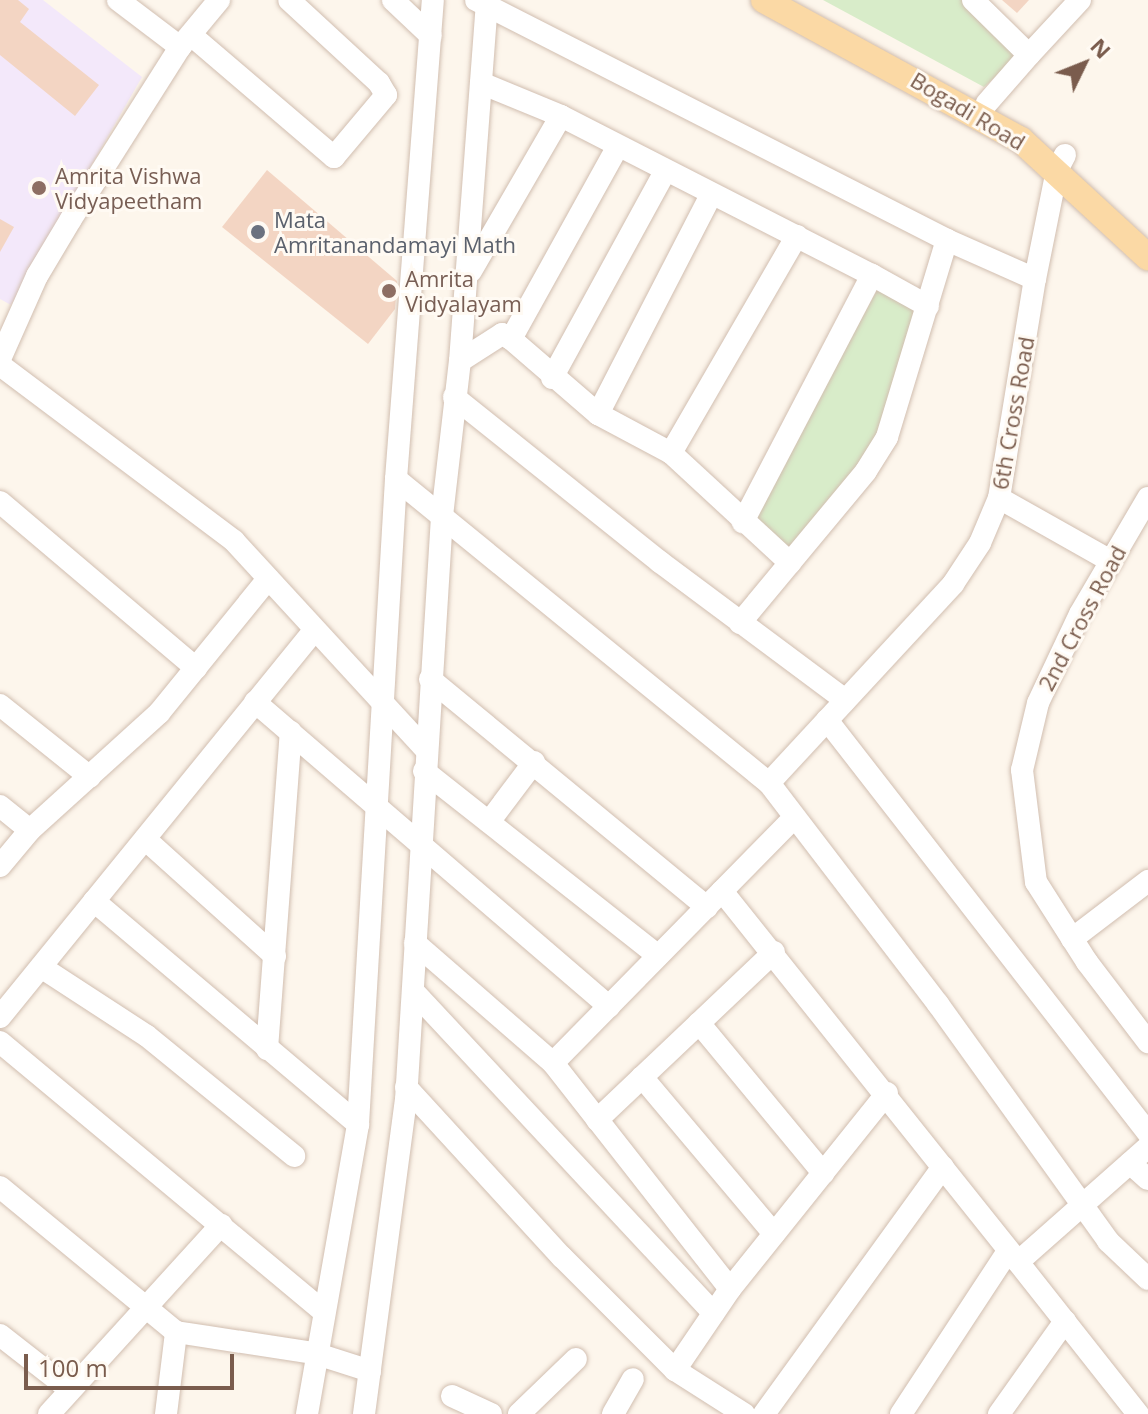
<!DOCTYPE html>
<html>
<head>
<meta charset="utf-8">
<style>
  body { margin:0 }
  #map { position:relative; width:1148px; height:1414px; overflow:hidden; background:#fdf6ec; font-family:"Open Sans",sans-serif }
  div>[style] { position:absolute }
  .education>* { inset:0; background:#f3e8fa }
  .green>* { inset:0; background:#d8ecc9 }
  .building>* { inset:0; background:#f3d5c3 }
  .roads { filter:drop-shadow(0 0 2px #d1beb0) drop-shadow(0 0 2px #d1beb0) }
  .minor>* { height:22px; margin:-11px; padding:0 11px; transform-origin:11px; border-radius:11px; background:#fff }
  .major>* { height:26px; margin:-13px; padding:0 13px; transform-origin:13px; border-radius:13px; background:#fbd9a5 }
  .dots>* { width:22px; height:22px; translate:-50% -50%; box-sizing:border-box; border:4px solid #fffaf3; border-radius:50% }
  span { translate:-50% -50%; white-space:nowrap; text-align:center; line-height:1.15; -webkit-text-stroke:6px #fffaf3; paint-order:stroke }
  .street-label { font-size:22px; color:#7a5c4d }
  .education-label { font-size:22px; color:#785e54 }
  .left { translate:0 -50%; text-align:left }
  .worship-label { font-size:22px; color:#5b616d }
  .north { position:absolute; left:1044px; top:24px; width:80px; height:80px; -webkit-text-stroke:6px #fffaf3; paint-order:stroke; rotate:47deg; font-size:22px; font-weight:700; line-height:32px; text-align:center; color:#7a5c4d }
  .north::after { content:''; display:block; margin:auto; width:28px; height:36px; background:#7a5c4d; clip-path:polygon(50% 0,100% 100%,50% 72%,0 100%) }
  .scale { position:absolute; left:24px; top:1354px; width:210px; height:36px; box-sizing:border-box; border:4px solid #7a5c4d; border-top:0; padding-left:10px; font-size:24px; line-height:28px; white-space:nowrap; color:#7a5c4d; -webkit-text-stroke:6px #fffaf3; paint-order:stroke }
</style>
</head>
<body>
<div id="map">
  <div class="education">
    <div style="clip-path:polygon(0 0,43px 0,142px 77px,11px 305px,0 299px)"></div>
  </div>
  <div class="green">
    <div style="clip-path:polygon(823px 0,964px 0,1020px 54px,984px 87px)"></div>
    <div style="clip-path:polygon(880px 285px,920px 309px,879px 438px,791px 552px,751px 518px)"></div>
  </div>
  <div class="building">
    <div style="clip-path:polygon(0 0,18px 0,29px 9px,20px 22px,99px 85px,75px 116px,0 55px)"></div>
    <div style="clip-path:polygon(1002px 0,1029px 0,1017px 13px)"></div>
    <div style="clip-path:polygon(267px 170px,397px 281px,395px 309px,368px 344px,222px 227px)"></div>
    <div style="clip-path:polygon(0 219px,14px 227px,0 252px)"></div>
  </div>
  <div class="roads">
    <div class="minor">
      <div style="left:118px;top:0;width:78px;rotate:37.2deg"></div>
      <div style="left:393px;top:0;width:52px;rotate:43.5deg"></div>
      <div style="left:476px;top:0;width:529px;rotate:27deg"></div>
      <div style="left:947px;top:240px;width:96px;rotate:23.9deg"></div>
      <div style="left:973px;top:0;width:78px;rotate:44.5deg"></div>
      <div style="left:1029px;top:55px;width:64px;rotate:131.2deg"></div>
      <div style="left:191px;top:35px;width:188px;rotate:40.5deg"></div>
      <div style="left:334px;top:157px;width:81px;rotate:-50deg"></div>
      <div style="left:386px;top:95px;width:14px;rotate:-120deg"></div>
      <div style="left:379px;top:83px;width:122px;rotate:-137.3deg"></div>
      <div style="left:1029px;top:55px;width:75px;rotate:-47.2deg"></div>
      <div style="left:481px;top:83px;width:87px;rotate:22.4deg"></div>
      <div style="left:561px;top:116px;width:349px;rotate:27.1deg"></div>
      <div style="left:872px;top:275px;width:279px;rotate:117.6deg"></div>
      <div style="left:471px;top:271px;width:179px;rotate:-59.9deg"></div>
      <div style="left:872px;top:275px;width:64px;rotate:29deg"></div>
      <div style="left:511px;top:339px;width:218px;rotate:-61deg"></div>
      <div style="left:0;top:359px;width:91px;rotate:-66deg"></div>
      <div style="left:37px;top:276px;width:66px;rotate:-59.2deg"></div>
      <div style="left:71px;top:219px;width:204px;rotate:-57.6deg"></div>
      <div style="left:180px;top:47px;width:61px;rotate:-50.3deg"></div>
      <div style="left:460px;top:361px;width:50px;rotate:-32.7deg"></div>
      <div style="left:502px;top:334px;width:10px;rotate:29deg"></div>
      <div style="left:511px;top:339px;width:115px;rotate:40.8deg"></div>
      <div style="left:598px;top:414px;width:83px;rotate:28.1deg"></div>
      <div style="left:671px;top:453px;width:162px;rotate:42.7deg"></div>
      <div style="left:0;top:365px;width:293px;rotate:36.9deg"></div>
      <div style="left:234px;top:541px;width:284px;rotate:47.4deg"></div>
      <div style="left:552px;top:378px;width:235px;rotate:-61.3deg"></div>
      <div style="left:454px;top:397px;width:264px;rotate:38.7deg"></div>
      <div style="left:660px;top:562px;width:231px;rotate:36.7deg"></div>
      <div style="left:598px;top:414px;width:246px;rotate:-62.7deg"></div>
      <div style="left:671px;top:453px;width:251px;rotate:-59.9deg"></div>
      <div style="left:396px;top:479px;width:481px;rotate:39.2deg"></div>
      <div style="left:769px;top:783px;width:278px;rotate:52.6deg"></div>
      <div style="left:938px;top:1004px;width:292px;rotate:54.3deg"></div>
      <div style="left:1108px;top:1241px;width:55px;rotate:43.5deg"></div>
      <div style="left:999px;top:498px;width:129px;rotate:29.4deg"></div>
      <div style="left:1148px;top:498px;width:134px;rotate:120.4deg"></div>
      <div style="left:1080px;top:614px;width:98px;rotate:115.3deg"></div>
      <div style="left:1038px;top:703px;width:69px;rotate:103.4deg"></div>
      <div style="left:1022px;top:770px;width:113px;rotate:82.9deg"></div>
      <div style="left:1036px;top:882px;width:95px;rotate:57.5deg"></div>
      <div style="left:1087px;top:962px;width:101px;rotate:52.7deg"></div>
      <div style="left:0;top:502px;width:257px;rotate:40.3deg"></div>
      <div style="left:740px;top:623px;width:197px;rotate:-50.3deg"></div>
      <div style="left:866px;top:471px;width:40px;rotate:-58deg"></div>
      <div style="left:887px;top:437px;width:206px;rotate:-73.1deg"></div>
      <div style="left:430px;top:679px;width:359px;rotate:39.5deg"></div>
      <div style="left:255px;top:702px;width:467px;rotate:40.7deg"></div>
      <div style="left:0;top:705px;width:115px;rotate:38.7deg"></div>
      <div style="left:827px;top:720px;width:523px;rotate:52.14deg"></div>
      <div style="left:424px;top:771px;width:298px;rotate:38.3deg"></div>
      <div style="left:769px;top:783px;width:271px;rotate:-47.2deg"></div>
      <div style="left:953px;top:584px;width:49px;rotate:-56.6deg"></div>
      <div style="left:980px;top:543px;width:49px;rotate:-67.1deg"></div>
      <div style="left:999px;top:498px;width:222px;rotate:-80.7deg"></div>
      <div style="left:1035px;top:279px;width:111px;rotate:-78.6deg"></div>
      <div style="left:1057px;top:170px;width:17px;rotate:-62deg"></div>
      <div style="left:0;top:806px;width:38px;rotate:39deg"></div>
      <div style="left:489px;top:822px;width:75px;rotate:-53.1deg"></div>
      <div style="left:145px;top:839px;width:175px;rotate:42deg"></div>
      <div style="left:0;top:866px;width:47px;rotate:-50.2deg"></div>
      <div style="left:30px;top:830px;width:174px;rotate:-42.2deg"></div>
      <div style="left:159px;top:713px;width:173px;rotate:-50.9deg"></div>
      <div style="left:722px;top:891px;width:475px;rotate:51.4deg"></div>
      <div style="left:94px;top:901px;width:346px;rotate:40.2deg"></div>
      <div style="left:1072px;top:939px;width:96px;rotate:-37.3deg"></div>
      <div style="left:415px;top:943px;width:183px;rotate:41deg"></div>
      <div style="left:553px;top:1063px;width:287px;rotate:51.9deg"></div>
      <div style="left:41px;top:967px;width:126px;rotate:33.1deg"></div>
      <div style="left:147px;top:1036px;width:190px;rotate:39.2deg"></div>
      <div style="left:414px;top:992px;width:439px;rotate:47deg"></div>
      <div style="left:0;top:1017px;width:499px;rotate:-50.9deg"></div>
      <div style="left:699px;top:1023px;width:195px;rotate:50.4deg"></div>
      <div style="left:0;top:1042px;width:420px;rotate:39.8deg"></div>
      <div style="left:267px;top:1049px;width:318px;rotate:-85.7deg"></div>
      <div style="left:553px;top:1063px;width:344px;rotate:-45.5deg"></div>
      <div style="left:642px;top:1077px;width:205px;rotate:49.9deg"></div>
      <div style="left:406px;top:1087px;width:231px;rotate:47.5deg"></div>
      <div style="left:562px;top:1257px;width:160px;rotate:45deg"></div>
      <div style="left:675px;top:1370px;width:82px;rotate:32.5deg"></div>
      <div style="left:597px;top:1120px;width:244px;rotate:-43.5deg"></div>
      <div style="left:1130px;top:1163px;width:24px;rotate:42deg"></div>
      <div style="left:0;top:1187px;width:228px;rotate:39.5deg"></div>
      <div style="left:176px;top:1332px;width:140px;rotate:8.7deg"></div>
      <div style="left:314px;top:1353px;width:59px;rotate:17.8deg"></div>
      <div style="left:0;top:1335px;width:88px;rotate:38deg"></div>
      <div style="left:675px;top:1370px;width:98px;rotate:-55.8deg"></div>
      <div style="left:730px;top:1289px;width:251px;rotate:-51.3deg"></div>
      <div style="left:452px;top:1396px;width:43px;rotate:24.8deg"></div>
      <div style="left:49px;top:1414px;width:256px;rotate:-47.7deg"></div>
      <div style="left:166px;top:1414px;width:83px;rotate:-83deg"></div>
      <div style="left:307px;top:1414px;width:294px;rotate:-80deg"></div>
      <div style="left:358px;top:1124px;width:646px;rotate:-86.63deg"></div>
      <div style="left:396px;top:479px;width:480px;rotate:-85.6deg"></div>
      <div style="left:364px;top:1414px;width:317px;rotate:-82.4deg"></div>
      <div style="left:406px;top:1100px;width:585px;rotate:-86.47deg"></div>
      <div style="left:442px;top:516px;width:156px;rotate:-83.4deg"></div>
      <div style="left:460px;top:361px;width:362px;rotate:-85.7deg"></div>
      <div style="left:519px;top:1414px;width:79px;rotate:-44deg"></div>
      <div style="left:613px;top:1414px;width:40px;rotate:-60.3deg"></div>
      <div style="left:764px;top:1414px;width:305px;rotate:-54.1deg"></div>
      <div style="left:901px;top:1414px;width:195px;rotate:-56.7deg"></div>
      <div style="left:999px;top:1414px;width:114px;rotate:-54.6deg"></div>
      <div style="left:1138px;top:1414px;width:194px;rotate:-128.3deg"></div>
      <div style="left:1018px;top:1262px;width:174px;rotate:-41.5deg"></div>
    </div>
    <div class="major">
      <div style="left:764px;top:0;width:293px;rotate:28.6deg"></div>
      <div style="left:1021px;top:140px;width:173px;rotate:42.7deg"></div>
    </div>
  </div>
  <div class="dots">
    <div style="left:39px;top:188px;background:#8d6e63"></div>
    <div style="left:258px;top:232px;background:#6b7280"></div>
    <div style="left:389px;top:291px;background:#8d6e63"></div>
  </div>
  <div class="street-label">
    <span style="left:968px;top:111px;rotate:31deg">Bogadi Road</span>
    <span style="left:1013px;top:413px;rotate:-80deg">6th Cross Road</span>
    <span style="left:1082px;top:618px;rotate:-62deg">2nd Cross Road</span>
  </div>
  <div class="education-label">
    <span class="left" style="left:55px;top:188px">Amrita Vishwa<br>Vidyapeetham</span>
    <span class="left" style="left:405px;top:291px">Amrita<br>Vidyalayam</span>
  </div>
  <div class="worship-label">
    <span class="left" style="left:274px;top:232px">Mata<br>Amritanandamayi Math</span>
  </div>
  <div class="north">N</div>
  <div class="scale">100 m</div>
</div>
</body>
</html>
